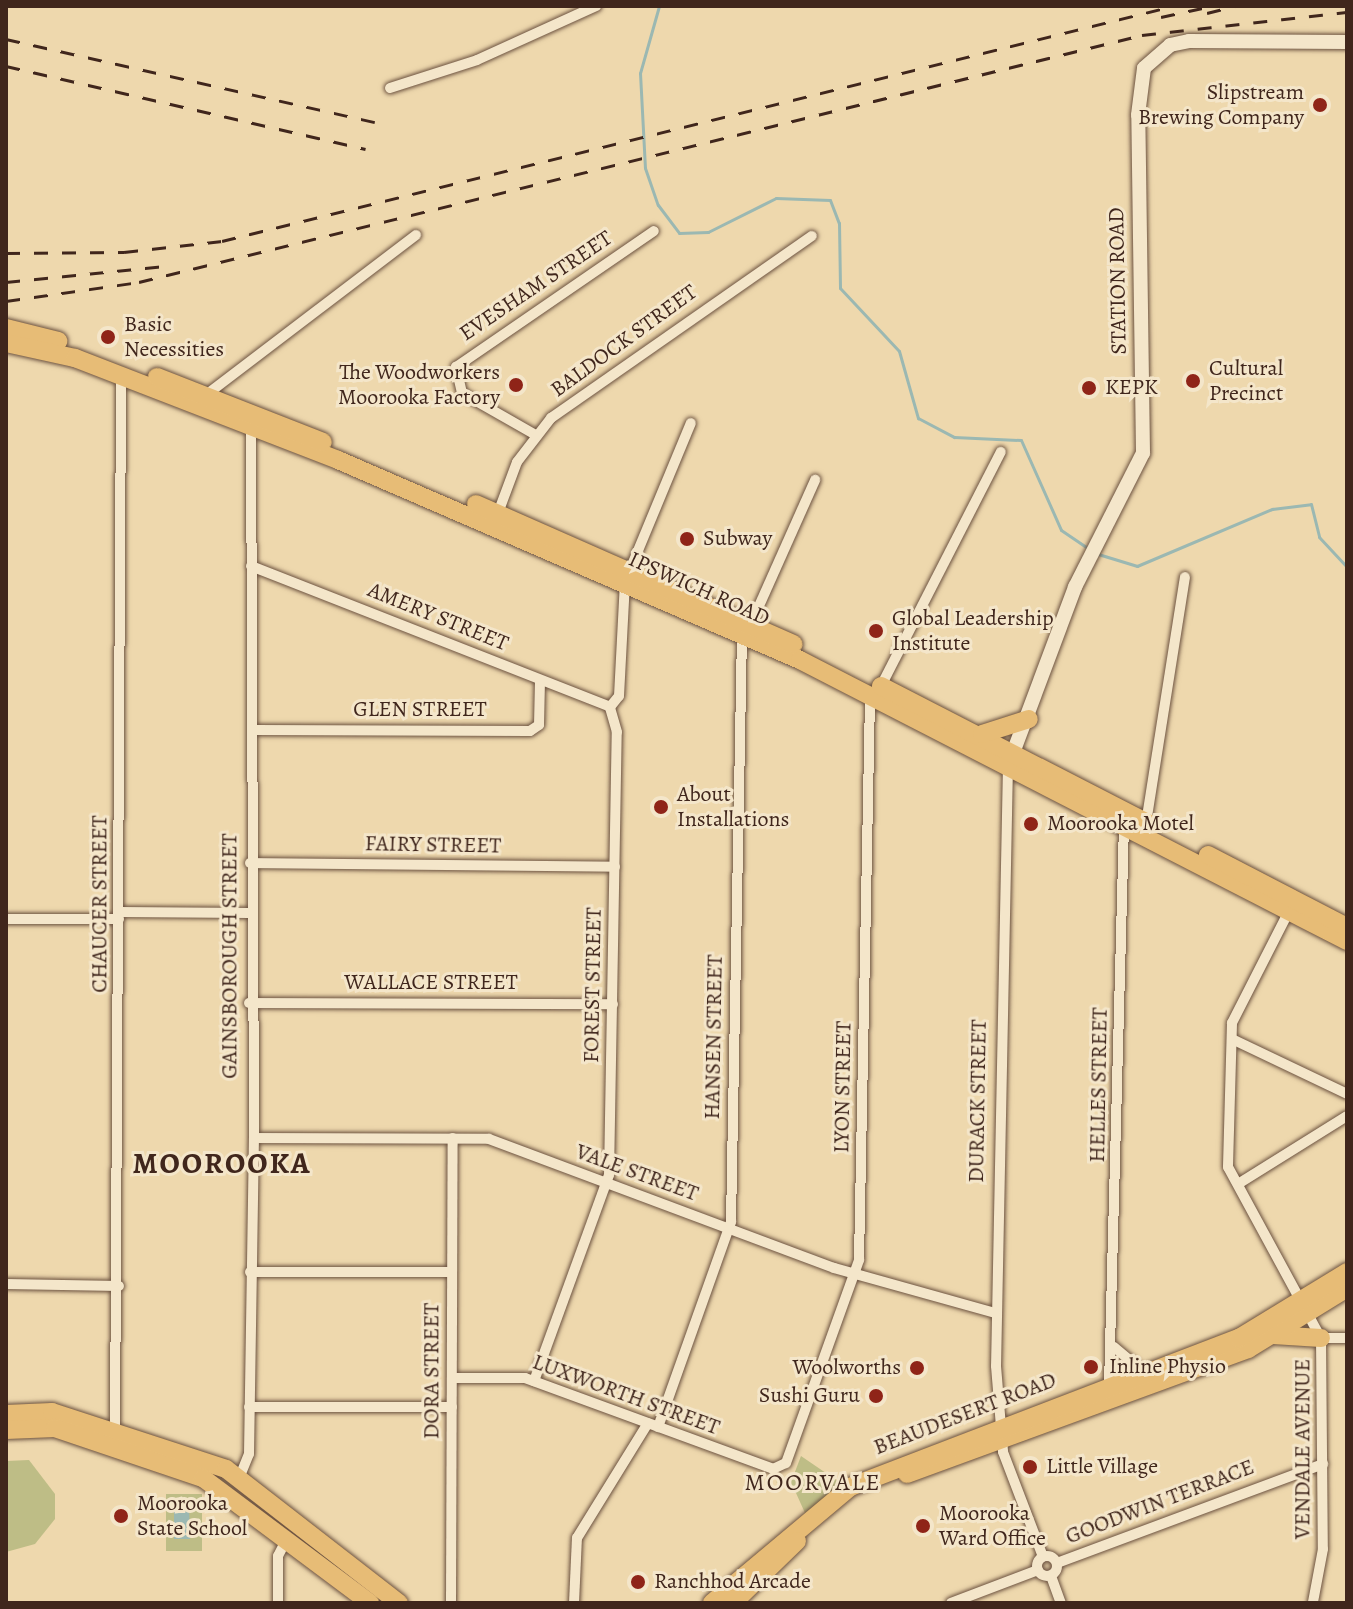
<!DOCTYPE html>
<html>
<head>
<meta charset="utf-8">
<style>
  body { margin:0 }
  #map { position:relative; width:1353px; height:1609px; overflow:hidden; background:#eed8ad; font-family:Alegreya,serif }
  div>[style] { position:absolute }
  .green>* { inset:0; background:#bebd86 }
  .water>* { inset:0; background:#9bb8b2 }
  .stream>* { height:3px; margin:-1.5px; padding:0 1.5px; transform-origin:1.5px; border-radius:1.5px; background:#9bb8b2 }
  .roads { filter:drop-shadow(0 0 2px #6c5240) drop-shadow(0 0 2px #6c5240) }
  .street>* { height:10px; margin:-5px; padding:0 5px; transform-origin:5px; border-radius:5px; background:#f4e6ca }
  .street>.ring { margin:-5px; padding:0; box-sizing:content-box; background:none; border:10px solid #f4e6ca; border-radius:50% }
  .secondary>* { height:14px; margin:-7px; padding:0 7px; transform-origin:7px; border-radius:7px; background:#f4e6ca }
  .highway>* { height:18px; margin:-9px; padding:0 9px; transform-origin:9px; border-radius:9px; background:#e7bc76 }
  .rail>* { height:3px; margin-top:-1.5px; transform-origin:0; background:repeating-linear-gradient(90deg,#40261c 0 14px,transparent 0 28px) }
  .dots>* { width:22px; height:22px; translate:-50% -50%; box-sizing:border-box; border:4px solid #f4e6ca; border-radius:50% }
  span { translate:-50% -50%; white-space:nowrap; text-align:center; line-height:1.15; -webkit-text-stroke:6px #f4e6ca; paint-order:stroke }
  .poi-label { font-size:22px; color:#40261c }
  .right { translate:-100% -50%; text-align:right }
  .left { translate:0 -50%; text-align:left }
  .street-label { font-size:22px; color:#40261c }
  .neighbourhood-label { font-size:24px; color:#40261c; letter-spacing:2px }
  .district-label { font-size:30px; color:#40261c; font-weight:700; letter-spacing:2px }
  .frame { position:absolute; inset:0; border:8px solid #40261c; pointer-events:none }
</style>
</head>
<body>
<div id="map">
  <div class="green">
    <div style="clip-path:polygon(801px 1456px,842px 1484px,805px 1513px,796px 1493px,776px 1482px,793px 1477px)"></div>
    <div style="clip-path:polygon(29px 1460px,55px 1494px,55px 1519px,35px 1544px,6px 1552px,6px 1461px)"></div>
    <div style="clip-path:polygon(166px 1494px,202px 1494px,202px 1551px,166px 1551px)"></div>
  </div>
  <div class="water">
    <div style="clip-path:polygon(174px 1505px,189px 1505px,190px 1539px,174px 1539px)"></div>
  </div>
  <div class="stream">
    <div style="left:659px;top:6px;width:70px;rotate:105.8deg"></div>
    <div style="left:640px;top:73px;width:95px;rotate:87deg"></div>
    <div style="left:645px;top:168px;width:39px;rotate:71deg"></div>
    <div style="left:658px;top:205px;width:35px;rotate:53deg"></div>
    <div style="left:679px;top:233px;width:29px;rotate:-2deg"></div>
    <div style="left:708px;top:232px;width:76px;rotate:-26.6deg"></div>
    <div style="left:776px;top:198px;width:54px;rotate:2.1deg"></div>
    <div style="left:830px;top:200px;width:25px;rotate:69deg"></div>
    <div style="left:839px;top:223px;width:65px;rotate:89.1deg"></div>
    <div style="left:840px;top:288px;width:86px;rotate:46.9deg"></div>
    <div style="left:899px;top:351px;width:70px;rotate:74.2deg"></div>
    <div style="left:918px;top:418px;width:41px;rotate:27.8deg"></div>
    <div style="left:954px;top:437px;width:67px;rotate:2.6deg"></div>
    <div style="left:1021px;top:440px;width:98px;rotate:66deg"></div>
    <div style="left:1061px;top:530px;width:32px;rotate:34deg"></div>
    <div style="left:1098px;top:554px;width:41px;rotate:17.1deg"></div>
    <div style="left:1137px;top:566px;width:147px;rotate:-22.9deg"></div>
    <div style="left:1272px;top:509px;width:39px;rotate:-7deg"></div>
    <div style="left:1311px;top:504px;width:34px;rotate:76deg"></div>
    <div style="left:1319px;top:537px;width:41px;rotate:47deg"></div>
  </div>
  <div class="roads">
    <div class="street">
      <div style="left:390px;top:88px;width:91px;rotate:-17.8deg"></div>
      <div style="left:477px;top:60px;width:131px;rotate:-24.4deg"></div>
      <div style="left:206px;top:395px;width:264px;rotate:-37.3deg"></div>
      <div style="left:534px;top:434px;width:83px;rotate:-150.3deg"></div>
      <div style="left:462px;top:393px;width:27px;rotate:-103deg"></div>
      <div style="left:456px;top:367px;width:240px;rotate:-34.5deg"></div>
      <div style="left:498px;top:513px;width:54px;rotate:-69.6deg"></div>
      <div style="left:517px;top:462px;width:56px;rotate:-52.3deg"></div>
      <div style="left:551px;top:418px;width:318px;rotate:-34.9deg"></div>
      <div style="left:251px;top:566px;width:386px;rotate:21.4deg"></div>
      <div style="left:751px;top:624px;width:158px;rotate:-66deg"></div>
      <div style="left:881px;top:686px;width:263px;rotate:-62.9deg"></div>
      <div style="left:610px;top:707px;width:14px;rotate:-51deg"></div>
      <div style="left:619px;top:696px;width:114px;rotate:-87deg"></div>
      <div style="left:625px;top:582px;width:172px;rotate:-67.5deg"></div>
      <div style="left:255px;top:730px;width:275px;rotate:0.2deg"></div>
      <div style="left:530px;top:731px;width:11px;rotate:-34deg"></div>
      <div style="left:539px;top:725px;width:44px;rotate:-88.7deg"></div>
      <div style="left:1008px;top:765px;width:601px;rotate:91.14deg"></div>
      <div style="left:996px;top:1366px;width:86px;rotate:85.3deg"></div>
      <div style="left:1003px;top:1452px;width:112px;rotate:69.1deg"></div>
      <div style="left:1146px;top:823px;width:249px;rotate:-81deg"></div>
      <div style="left:250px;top:863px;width:365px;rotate:0.6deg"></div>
      <div style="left:1289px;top:911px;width:126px;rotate:117deg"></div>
      <div style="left:1232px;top:1023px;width:144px;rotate:91.6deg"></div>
      <div style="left:1228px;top:1167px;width:195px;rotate:61.5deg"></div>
      <div style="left:1321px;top:1338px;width:211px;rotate:89.5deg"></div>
      <div style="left:1323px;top:1549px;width:54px;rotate:100.7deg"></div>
      <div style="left:119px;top:912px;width:131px;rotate:0.4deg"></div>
      <div style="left:6px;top:919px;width:113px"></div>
      <div style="left:249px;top:1003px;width:364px;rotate:0.2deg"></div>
      <div style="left:1234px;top:1040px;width:125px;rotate:25.5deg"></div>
      <div style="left:254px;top:1138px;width:235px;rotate:0.2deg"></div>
      <div style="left:489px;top:1139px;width:368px;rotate:20.5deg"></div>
      <div style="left:834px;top:1268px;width:167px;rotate:15.6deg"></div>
      <div style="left:1238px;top:1184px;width:128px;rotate:-32deg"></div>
      <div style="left:250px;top:1272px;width:202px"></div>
      <div style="left:6px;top:1284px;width:113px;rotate:1deg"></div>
      <div style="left:1321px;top:1338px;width:26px"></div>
      <div style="left:1114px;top:1347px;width:40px;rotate:40deg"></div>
      <div style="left:452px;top:1378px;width:73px"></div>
      <div style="left:525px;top:1378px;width:264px;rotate:20.1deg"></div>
      <div style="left:773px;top:1469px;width:14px;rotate:-25deg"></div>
      <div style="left:786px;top:1463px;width:216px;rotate:-70.2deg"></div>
      <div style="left:859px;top:1260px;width:565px;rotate:-88.88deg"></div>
      <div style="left:534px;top:1381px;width:219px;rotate:-70deg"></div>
      <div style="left:609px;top:1175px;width:443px;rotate:-89deg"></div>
      <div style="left:617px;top:732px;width:26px;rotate:-106deg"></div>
      <div style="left:1109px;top:1385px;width:561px;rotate:-88.47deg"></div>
      <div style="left:249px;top:1407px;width:203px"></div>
      <div style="left:658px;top:1427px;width:218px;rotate:-70.4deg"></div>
      <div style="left:731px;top:1222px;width:588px;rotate:-88.93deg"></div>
      <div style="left:115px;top:1431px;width:1055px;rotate:-89.67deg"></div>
      <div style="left:238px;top:1481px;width:29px;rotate:-68deg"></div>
      <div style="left:249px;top:1454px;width:316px;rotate:-89.1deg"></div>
      <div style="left:254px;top:1138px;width:714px;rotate:-90.24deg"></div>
      <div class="ring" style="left:1037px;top:1556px;width:10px;height:10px"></div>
      <div style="left:1057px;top:1563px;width:284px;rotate:-20.4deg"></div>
      <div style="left:1051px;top:1576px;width:29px;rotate:70deg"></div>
      <div style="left:278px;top:1603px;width:47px;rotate:-90deg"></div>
      <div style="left:278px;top:1556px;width:20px;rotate:-63deg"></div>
      <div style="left:451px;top:1603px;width:465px;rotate:-89.8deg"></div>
      <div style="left:574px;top:1603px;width:65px;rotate:-87.4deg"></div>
      <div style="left:577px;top:1538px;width:135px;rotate:-58.3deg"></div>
      <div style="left:951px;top:1603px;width:93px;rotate:-20.8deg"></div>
    </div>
    <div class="secondary">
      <div style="left:1010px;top:761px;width:186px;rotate:-69.5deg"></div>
      <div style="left:1075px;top:587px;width:150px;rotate:-63.1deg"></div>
      <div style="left:1143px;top:453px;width:338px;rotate:-90.8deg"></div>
      <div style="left:1138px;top:115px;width:47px;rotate:-82.7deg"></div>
      <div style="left:1144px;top:68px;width:35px;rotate:-41deg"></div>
      <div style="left:1170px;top:45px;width:19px;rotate:-12deg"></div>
      <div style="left:1189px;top:41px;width:158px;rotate:0.4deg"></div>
    </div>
    <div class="highway">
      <div style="left:6px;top:328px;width:54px;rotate:14deg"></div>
      <div style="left:6px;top:343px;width:71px;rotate:12.3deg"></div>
      <div style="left:75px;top:358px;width:282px;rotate:21.2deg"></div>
      <div style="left:338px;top:460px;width:503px;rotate:23.41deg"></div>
      <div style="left:800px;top:660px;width:615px;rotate:27.19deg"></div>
      <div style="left:157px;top:377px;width:178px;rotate:21.4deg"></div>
      <div style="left:476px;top:504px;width:347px;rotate:23.8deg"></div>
      <div style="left:881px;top:686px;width:302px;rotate:27.2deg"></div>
      <div style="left:982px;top:734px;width:49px;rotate:-17.7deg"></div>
      <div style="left:1208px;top:855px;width:157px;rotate:27.4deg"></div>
      <div style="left:1273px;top:1335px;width:48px;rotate:3.6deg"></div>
      <div style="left:6px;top:1414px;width:46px;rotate:-2.5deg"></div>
      <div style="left:52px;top:1412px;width:183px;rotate:18.1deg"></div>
      <div style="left:226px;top:1469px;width:219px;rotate:37.8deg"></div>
      <div style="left:6px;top:1430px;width:49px;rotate:-2.3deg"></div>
      <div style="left:55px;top:1428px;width:156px;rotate:18.7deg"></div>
      <div style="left:203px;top:1478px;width:209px;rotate:36.8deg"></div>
      <div style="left:907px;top:1474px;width:363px;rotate:-20.1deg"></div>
      <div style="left:1248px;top:1349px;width:116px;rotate:-31.6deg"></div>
      <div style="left:712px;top:1603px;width:180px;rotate:-40deg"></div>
      <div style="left:850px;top:1487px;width:417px;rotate:-21deg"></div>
      <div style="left:1239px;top:1338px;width:127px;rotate:-31.4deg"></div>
      <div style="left:733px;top:1603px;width:89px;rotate:-44.1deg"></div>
    </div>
  </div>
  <div class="rail">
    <div style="left:1207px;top:13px;width:30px;rotate:-14deg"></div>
    <div style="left:1161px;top:17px;width:52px;rotate:-12.2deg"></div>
    <div style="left:6px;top:39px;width:378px;rotate:12.7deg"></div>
    <div style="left:6px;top:66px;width:369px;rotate:13deg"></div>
    <div style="left:6px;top:253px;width:118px;rotate:-0.5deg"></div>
    <div style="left:124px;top:252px;width:99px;rotate:-6.4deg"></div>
    <div style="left:222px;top:241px;width:980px;rotate:-13.88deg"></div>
    <div style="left:6px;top:282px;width:160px;rotate:-5.7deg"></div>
    <div style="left:6px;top:301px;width:134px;rotate:-8.1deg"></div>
    <div style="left:139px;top:282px;width:1033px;rotate:-13.83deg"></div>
    <div style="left:1142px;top:35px;width:206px;rotate:-6.4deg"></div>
  </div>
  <div class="dots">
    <div style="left:1320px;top:105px;background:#8f2418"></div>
    <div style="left:108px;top:337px;background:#8f2418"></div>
    <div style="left:1193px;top:381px;background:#8f2418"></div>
    <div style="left:516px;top:385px;background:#8f2418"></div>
    <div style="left:1089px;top:388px;background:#8f2418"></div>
    <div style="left:687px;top:539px;background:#8f2418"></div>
    <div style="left:876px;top:631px;background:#8f2418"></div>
    <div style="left:661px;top:807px;background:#8f2418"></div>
    <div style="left:1031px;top:824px;background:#8f2418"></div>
    <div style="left:1091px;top:1367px;background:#8f2418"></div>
    <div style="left:917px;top:1368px;background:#8f2418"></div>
    <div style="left:876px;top:1396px;background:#8f2418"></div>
    <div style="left:1030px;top:1467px;background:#8f2418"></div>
    <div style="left:121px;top:1516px;background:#8f2418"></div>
    <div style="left:923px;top:1526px;background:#8f2418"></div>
    <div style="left:638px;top:1582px;background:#8f2418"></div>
  </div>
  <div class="poi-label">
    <span class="right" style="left:1304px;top:105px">Slipstream<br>Brewing Company</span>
    <span class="left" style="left:124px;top:337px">Basic<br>Necessities</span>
    <span class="left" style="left:1209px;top:381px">Cultural<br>Precinct</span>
    <span class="right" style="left:500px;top:385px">The Woodworkers<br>Moorooka Factory</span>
    <span class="left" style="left:1105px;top:388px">KEPK</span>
    <span class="left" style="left:703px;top:539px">Subway</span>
    <span class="left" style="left:892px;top:631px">Global Leadership<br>Institute</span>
    <span class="left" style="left:677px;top:807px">About<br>Installations</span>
    <span class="left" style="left:1047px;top:824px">Moorooka Motel</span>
    <span class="left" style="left:1109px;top:1367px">Inline Physio</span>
    <span class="right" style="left:901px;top:1368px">Woolworths</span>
    <span class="right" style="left:860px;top:1396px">Sushi Guru</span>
    <span class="left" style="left:1046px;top:1467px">Little Village</span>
    <span class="left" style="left:137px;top:1516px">Moorooka<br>State School</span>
    <span class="left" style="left:939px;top:1526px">Moorooka<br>Ward Office</span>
    <span class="left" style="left:654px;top:1582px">Ranchhod Arcade</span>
  </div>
  <div class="street-label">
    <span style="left:1118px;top:281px;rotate:-91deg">STATION ROAD</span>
    <span style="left:536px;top:286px;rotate:-34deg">EVESHAM STREET</span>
    <span style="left:624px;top:341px;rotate:-36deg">BALDOCK STREET</span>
    <span style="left:699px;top:589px;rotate:24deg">IPSWICH ROAD</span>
    <span style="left:438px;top:617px;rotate:22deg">AMERY STREET</span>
    <span style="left:420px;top:710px">GLEN STREET</span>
    <span style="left:433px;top:845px;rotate:1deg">FAIRY STREET</span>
    <span style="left:100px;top:904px;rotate:-90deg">CHAUCER STREET</span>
    <span style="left:230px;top:956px;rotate:-90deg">GAINSBOROUGH STREET</span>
    <span style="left:431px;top:983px">WALLACE STREET</span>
    <span style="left:593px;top:985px;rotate:-89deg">FOREST STREET</span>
    <span style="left:714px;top:1037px;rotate:-89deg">HANSEN STREET</span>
    <span style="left:1099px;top:1085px;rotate:-89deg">HELLES STREET</span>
    <span style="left:843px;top:1087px;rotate:-89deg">LYON STREET</span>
    <span style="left:978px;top:1101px;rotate:-89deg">DURACK STREET</span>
    <span style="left:637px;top:1173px;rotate:20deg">VALE STREET</span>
    <span style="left:432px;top:1371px;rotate:-90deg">DORA STREET</span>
    <span style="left:626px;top:1395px;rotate:20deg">LUXWORTH STREET</span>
    <span style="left:965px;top:1414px;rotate:-21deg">BEAUDESERT ROAD</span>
    <span style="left:1303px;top:1449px;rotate:-90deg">VENDALE AVENUE</span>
    <span style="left:1160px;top:1502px;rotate:-21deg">GOODWIN TERRACE</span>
  </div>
  <div class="neighbourhood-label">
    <span style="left:813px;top:1483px">MOORVALE</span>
  </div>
  <div class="district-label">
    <span style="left:222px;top:1163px">MOOROOKA</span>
  </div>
  <div class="frame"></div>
</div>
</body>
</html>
